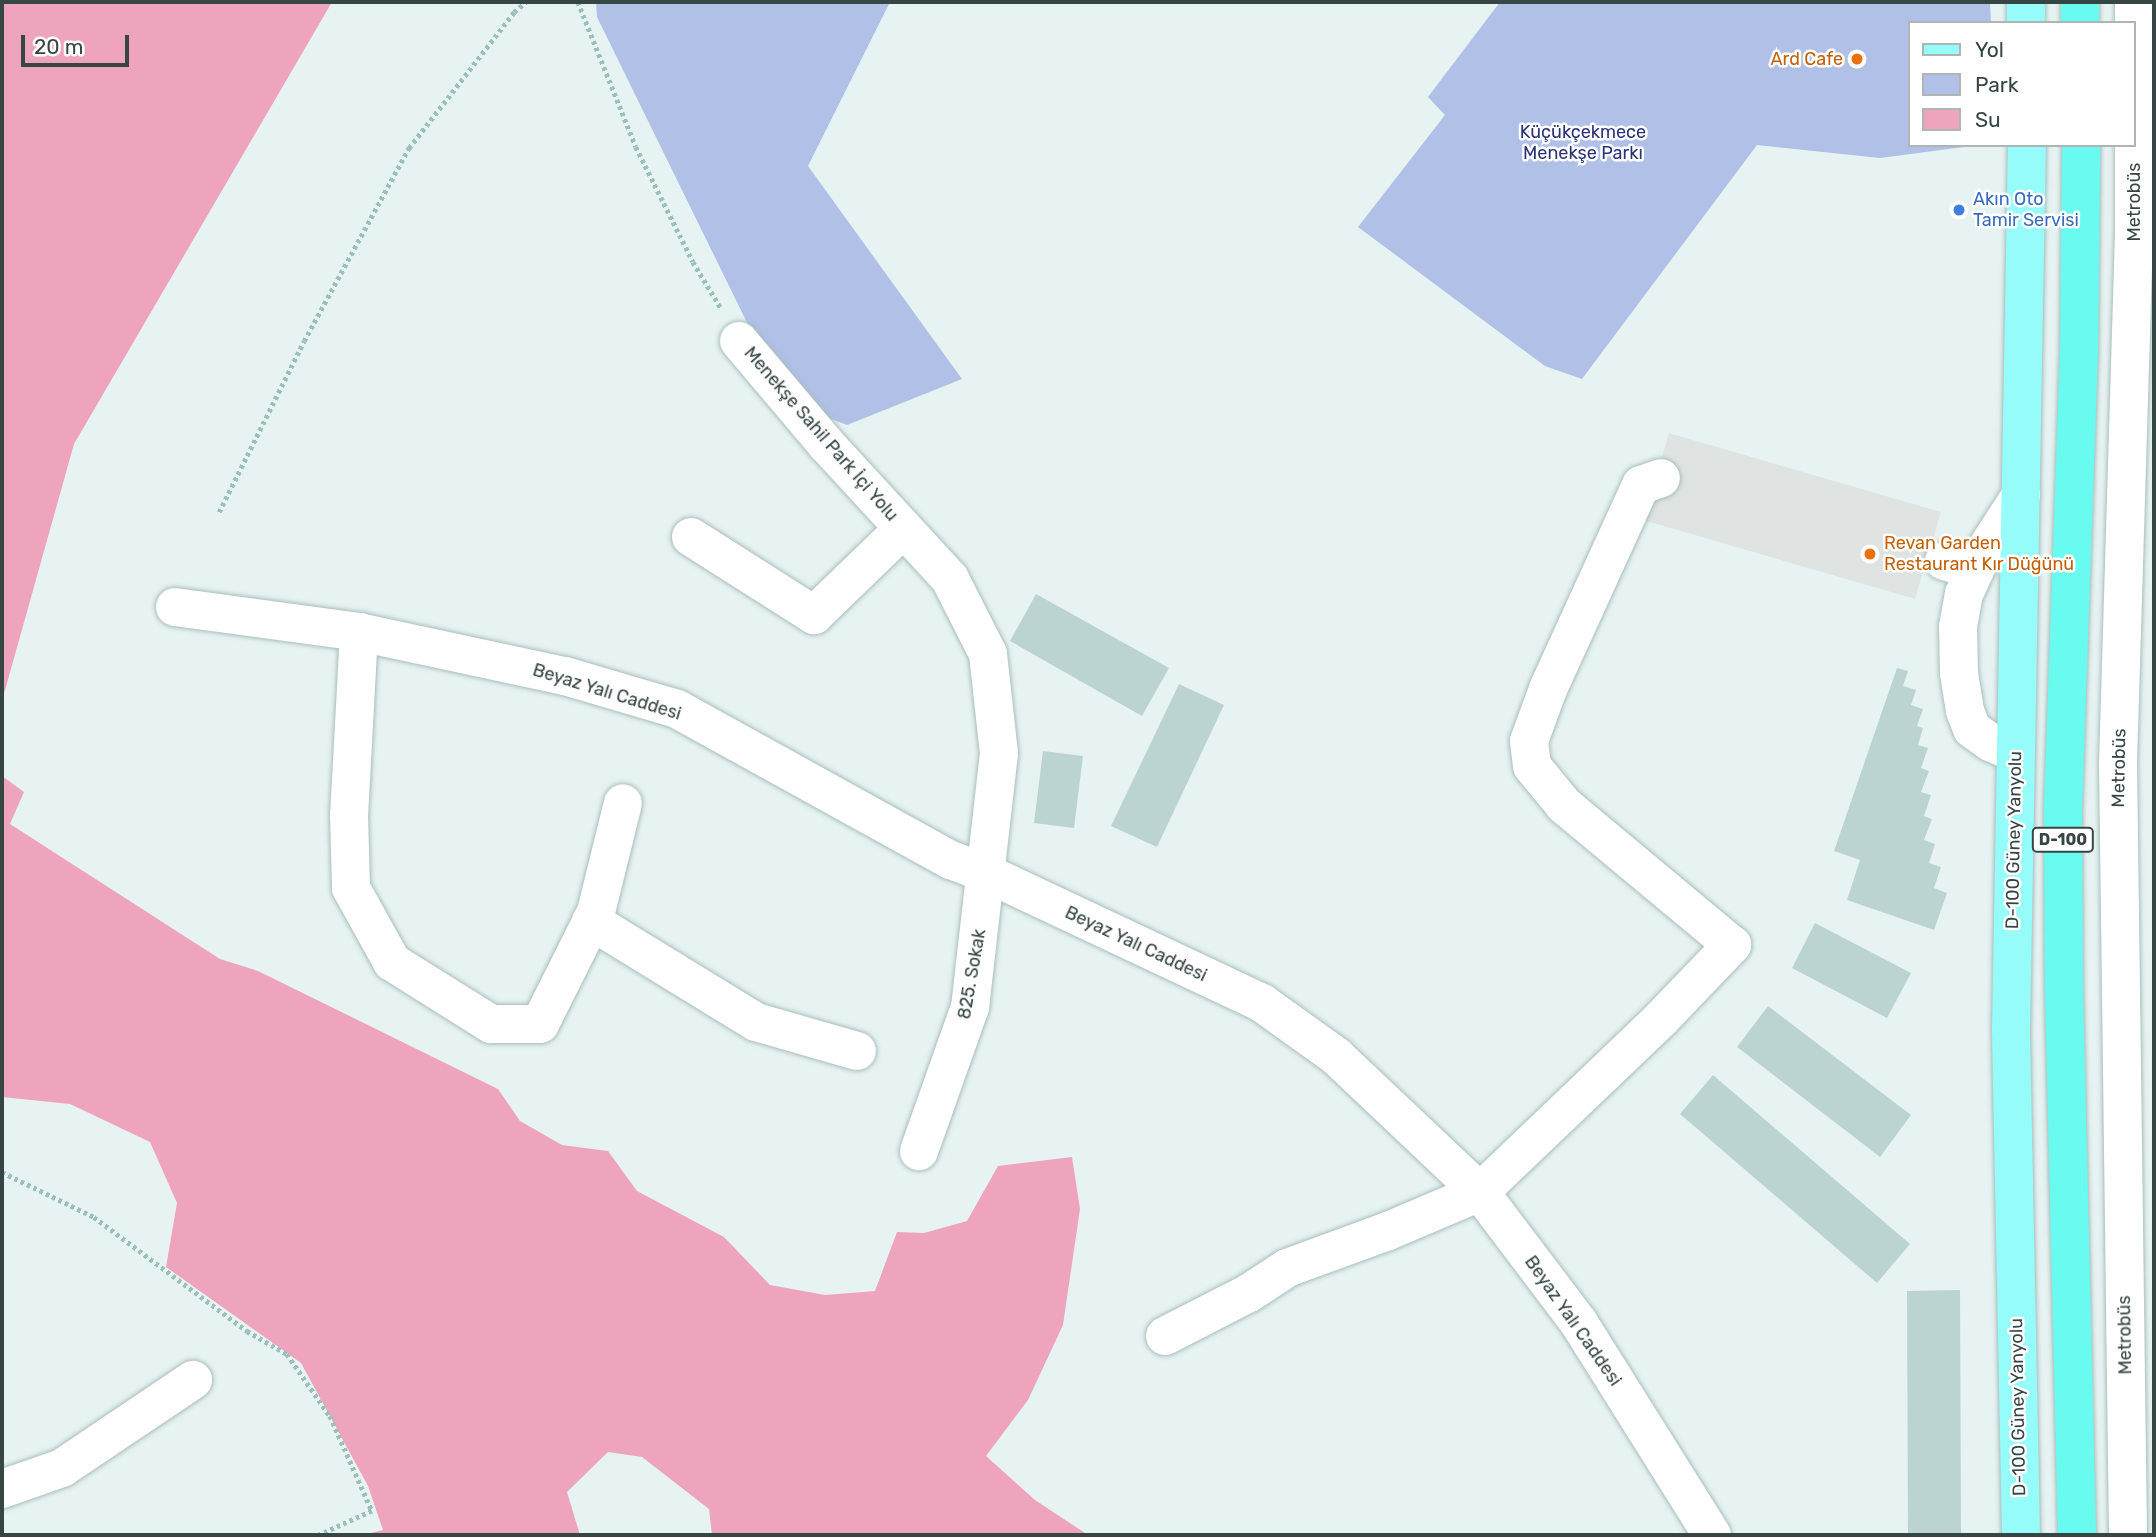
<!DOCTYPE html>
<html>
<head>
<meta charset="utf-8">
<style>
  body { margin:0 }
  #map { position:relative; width:2156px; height:1537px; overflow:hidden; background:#e7f3f2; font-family:Rubik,sans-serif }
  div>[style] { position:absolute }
  .green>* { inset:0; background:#b0c0e7 }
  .parking>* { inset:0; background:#dfe4e3 }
  .water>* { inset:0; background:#efa4bd }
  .building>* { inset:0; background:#bcd4d1 }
  .path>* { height:4.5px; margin-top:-2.25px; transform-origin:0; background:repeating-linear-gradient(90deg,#9bc0bc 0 3.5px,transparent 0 7px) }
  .roads { filter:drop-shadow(0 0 2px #a9bebd) drop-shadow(0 0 2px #a9bebd) }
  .minor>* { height:38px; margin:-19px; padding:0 19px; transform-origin:19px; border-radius:19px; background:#fff }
  .major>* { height:38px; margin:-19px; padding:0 19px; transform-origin:19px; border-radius:19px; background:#96fcf9 }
  .highway>* { height:38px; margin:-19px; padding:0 19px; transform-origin:19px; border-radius:19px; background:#6afbf0 }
  .dots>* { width:19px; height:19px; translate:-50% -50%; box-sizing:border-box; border:4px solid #fff; border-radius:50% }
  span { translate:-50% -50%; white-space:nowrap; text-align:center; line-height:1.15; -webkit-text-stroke:5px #fff; paint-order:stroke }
  .shield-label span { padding:2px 5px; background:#fff; border:2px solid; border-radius:5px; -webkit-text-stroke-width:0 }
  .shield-label { font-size:16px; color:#364644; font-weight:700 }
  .food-label { font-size:18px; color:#c56008 }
  .right { translate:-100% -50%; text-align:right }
  .left { translate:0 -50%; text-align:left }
  .park-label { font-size:18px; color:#2a3377 }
  .shop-label { font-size:18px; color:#366cbe }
  .street-label { font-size:18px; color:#364644 }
  .frame { position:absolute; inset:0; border:4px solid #364644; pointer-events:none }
  .legend { position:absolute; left:1908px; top:21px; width:228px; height:126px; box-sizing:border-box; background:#fff; border:2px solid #afb5b4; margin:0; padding:9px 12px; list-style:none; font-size:21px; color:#364644 }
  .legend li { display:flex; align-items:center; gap:14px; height:35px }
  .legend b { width:35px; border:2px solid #afb5b4 }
  .scale { position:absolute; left:21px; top:35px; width:108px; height:32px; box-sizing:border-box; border:4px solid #364644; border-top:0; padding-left:9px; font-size:21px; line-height:24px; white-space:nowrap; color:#364644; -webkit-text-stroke:5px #fff; paint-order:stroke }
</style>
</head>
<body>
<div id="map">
  <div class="green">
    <div style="clip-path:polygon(596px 2px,890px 2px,808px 166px,962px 379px,847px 425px,786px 402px,597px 17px)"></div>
    <div style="clip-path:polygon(1500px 2px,1990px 2px,1991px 23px,1909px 23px,1909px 145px,1979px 145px,1880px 158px,1757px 145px,1582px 379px,1545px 366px,1358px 227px,1445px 115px,1428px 97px)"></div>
  </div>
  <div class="parking">
    <div style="clip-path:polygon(1669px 433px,1941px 512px,1915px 599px,1643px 520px)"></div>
  </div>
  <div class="water">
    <div style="clip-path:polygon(2px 2px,332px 2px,74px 444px,2px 701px)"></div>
    <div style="clip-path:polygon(2px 776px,24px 792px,10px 824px,220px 959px,258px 971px,498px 1089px,520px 1121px,562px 1145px,608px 1151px,637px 1191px,724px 1237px,770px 1285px,825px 1295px,875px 1291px,897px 1232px,924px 1233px,967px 1221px,998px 1166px,1072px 1157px,1080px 1209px,1063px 1325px,1028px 1400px,986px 1456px,1035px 1500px,1088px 1535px,712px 1535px,709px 1509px,642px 1457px,608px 1452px,567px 1492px,580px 1535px,363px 1535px,383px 1530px,368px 1486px,301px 1363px,166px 1267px,177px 1203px,150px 1142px,70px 1104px,2px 1097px)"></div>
  </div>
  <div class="building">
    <div style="clip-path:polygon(1036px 594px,1169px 668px,1142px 716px,1010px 641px)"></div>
    <div style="clip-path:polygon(1897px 668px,1908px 671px,1903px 686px,1916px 690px,1911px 705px,1923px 709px,1917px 726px,1923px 728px,1918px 745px,1928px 748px,1921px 768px,1929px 771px,1921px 792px,1931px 795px,1924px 816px,1932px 819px,1924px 840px,1935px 844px,1929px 863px,1941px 867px,1934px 888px,1947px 893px,1934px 930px,1847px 900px,1860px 860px,1834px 851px)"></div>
    <div style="clip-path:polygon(1179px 684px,1224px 705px,1157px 847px,1111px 826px)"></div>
    <div style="clip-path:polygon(1043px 751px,1083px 756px,1074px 828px,1034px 823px)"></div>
    <div style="clip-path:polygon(1815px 923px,1911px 973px,1887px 1018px,1792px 968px)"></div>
    <div style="clip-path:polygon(1768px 1006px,1911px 1115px,1880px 1157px,1737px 1047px)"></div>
    <div style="clip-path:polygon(1713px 1075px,1910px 1244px,1877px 1283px,1680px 1114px)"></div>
    <div style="clip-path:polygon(1960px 1290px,1961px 1535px,1908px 1535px,1907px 1291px)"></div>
  </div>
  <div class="path">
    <div style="left:578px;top:2px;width:156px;rotate:68.2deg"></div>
    <div style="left:636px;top:147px;width:128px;rotate:63.6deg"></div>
    <div style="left:693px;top:262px;width:54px;rotate:58.7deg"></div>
    <div style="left:219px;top:512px;width:191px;rotate:-63.6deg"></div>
    <div style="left:304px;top:341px;width:220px;rotate:-61.5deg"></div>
    <div style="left:409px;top:148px;width:172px;rotate:-52.3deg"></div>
    <div style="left:514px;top:12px;width:16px;rotate:-40deg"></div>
    <div style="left:2px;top:1172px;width:102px;rotate:26.1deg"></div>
    <div style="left:94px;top:1217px;width:191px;rotate:36.7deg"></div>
    <div style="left:247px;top:1331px;width:46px;rotate:29.9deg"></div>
    <div style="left:287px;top:1354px;width:75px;rotate:55.3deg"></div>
    <div style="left:330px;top:1416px;width:104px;rotate:66.1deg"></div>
    <div style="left:372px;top:1511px;width:58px;rotate:155.6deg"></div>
  </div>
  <div class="roads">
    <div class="minor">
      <div style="left:739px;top:341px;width:135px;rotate:49.8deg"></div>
      <div style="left:826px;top:444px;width:183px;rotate:47.4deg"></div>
      <div style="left:950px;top:579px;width:84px;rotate:63.1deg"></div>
      <div style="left:988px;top:654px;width:100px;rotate:83.7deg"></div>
      <div style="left:999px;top:753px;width:256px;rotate:96.5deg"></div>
      <div style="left:970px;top:1007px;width:153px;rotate:109.5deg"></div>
      <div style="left:691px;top:537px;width:146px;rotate:32.4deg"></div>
      <div style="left:814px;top:615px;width:124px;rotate:-44deg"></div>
      <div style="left:1944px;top:561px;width:32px;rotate:16deg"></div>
      <div style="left:175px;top:607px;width:186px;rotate:7.7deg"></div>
      <div style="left:359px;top:632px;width:211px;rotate:12.1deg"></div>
      <div style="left:565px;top:676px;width:117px;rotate:16.4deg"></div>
      <div style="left:677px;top:709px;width:313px;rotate:28.9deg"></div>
      <div style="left:951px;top:860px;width:40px;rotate:21deg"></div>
      <div style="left:988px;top:874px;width:303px;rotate:25.2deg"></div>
      <div style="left:1262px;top:1003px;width:91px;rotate:35.6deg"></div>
      <div style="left:1336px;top:1056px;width:198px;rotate:43.4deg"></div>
      <div style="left:1480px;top:1192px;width:164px;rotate:52.9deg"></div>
      <div style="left:1579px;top:1323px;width:250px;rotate:57.9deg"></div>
      <div style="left:359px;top:632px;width:183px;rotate:93.1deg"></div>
      <div style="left:349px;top:815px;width:73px;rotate:88.4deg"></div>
      <div style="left:351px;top:888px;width:85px;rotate:61deg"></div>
      <div style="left:392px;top:962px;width:117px;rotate:32.1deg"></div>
      <div style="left:491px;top:1024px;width:49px"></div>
      <div style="left:540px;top:1024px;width:125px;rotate:-63.4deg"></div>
      <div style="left:596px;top:912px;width:112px;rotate:-76.1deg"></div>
      <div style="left:2015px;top:753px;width:27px;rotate:-156deg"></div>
      <div style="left:1990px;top:742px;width:22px;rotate:-144deg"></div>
      <div style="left:1972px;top:729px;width:19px;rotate:-111deg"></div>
      <div style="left:1965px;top:711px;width:38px;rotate:-99deg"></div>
      <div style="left:1959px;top:673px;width:46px;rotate:-91.2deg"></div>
      <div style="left:1958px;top:627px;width:34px;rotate:-80deg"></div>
      <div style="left:1964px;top:594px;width:43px;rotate:-65.2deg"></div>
      <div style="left:1982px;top:555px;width:72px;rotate:-57deg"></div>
      <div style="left:591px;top:921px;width:193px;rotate:31.5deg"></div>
      <div style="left:756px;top:1022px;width:105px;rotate:16deg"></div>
      <div style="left:1165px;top:1336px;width:94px;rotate:-27.1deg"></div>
      <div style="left:1249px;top:1293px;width:45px;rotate:-33.3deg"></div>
      <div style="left:1287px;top:1268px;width:108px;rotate:-20.1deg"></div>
      <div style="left:1388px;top:1231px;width:100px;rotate:-23deg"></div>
      <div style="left:1480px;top:1192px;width:250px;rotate:-43.7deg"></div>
      <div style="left:1661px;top:1019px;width:103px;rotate:-46.2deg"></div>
      <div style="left:1732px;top:945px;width:219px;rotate:-140.2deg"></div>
      <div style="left:1564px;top:805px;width:50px;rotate:-129.4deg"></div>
      <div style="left:1532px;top:766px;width:25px;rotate:-97deg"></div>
      <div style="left:1529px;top:741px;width:55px;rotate:-69.9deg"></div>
      <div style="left:1548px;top:689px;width:224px;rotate:-65.5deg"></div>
      <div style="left:1641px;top:485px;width:21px;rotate:-19deg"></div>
      <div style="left:2px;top:1489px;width:64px;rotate:-19.3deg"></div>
      <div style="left:62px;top:1468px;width:158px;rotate:-33.9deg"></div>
      <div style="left:2128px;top:1535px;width:772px;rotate:-90.74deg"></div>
      <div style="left:2118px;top:763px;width:529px;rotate:-88.27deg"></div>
      <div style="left:2134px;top:234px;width:232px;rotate:-90deg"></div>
    </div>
    <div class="major">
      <div style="left:2026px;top:2px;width:21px;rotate:90deg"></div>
      <div style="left:2021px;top:1535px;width:504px;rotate:-91.14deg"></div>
      <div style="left:2011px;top:1031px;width:886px;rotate:-88.97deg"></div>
    </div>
    <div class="highway">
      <div style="left:2080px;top:2px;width:21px;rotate:90deg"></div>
      <div style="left:2077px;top:1535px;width:544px;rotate:-91.37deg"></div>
      <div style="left:2064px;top:991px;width:182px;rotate:-90.3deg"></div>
      <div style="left:2063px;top:809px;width:456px;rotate:-88deg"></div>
      <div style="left:2079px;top:353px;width:208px;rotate:-89.4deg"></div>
    </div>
  </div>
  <div class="dots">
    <div style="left:1857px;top:59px;background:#e8710a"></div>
    <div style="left:1959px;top:210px;background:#3f7fe0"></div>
    <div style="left:1870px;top:554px;background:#e8710a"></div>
  </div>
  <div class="shield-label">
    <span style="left:2063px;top:840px">D-100</span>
  </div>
  <div class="food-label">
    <span class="right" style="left:1843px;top:59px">Ard Cafe</span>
    <span class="left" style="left:1884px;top:554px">Revan Garden<br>Restaurant Kır Düğünü</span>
  </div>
  <div class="park-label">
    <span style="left:1583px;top:143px">Küçükçekmece<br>Menekşe Parkı</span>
  </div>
  <div class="shop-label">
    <span class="left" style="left:1973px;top:210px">Akın Oto<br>Tamir Servisi</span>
  </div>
  <div class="street-label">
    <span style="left:2134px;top:202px;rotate:-90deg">Metrobüs</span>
    <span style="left:821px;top:434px;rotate:49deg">Menekşe Sahil Park İçi Yolu</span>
    <span style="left:607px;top:692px;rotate:17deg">Beyaz Yalı Caddesi</span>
    <span style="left:2119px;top:768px;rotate:-89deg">Metrobüs</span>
    <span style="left:2014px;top:840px;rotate:-89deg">D-100 Güney Yanyolu</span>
    <span style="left:1136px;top:944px;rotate:25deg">Beyaz Yalı Caddesi</span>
    <span style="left:972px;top:974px;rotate:-80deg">825. Sokak</span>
    <span style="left:1573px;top:1321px;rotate:55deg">Beyaz Yalı Caddesi</span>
    <span style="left:2125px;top:1335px;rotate:-91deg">Metrobüs</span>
    <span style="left:2018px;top:1407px;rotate:-91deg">D-100 Güney Yanyolu</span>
  </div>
  <div class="frame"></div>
  <ul class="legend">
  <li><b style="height:9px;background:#96fcf9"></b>Yol</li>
  <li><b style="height:19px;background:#b0c0e7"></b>Park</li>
  <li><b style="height:19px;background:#efa4bd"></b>Su</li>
  </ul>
  <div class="scale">20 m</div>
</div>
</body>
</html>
